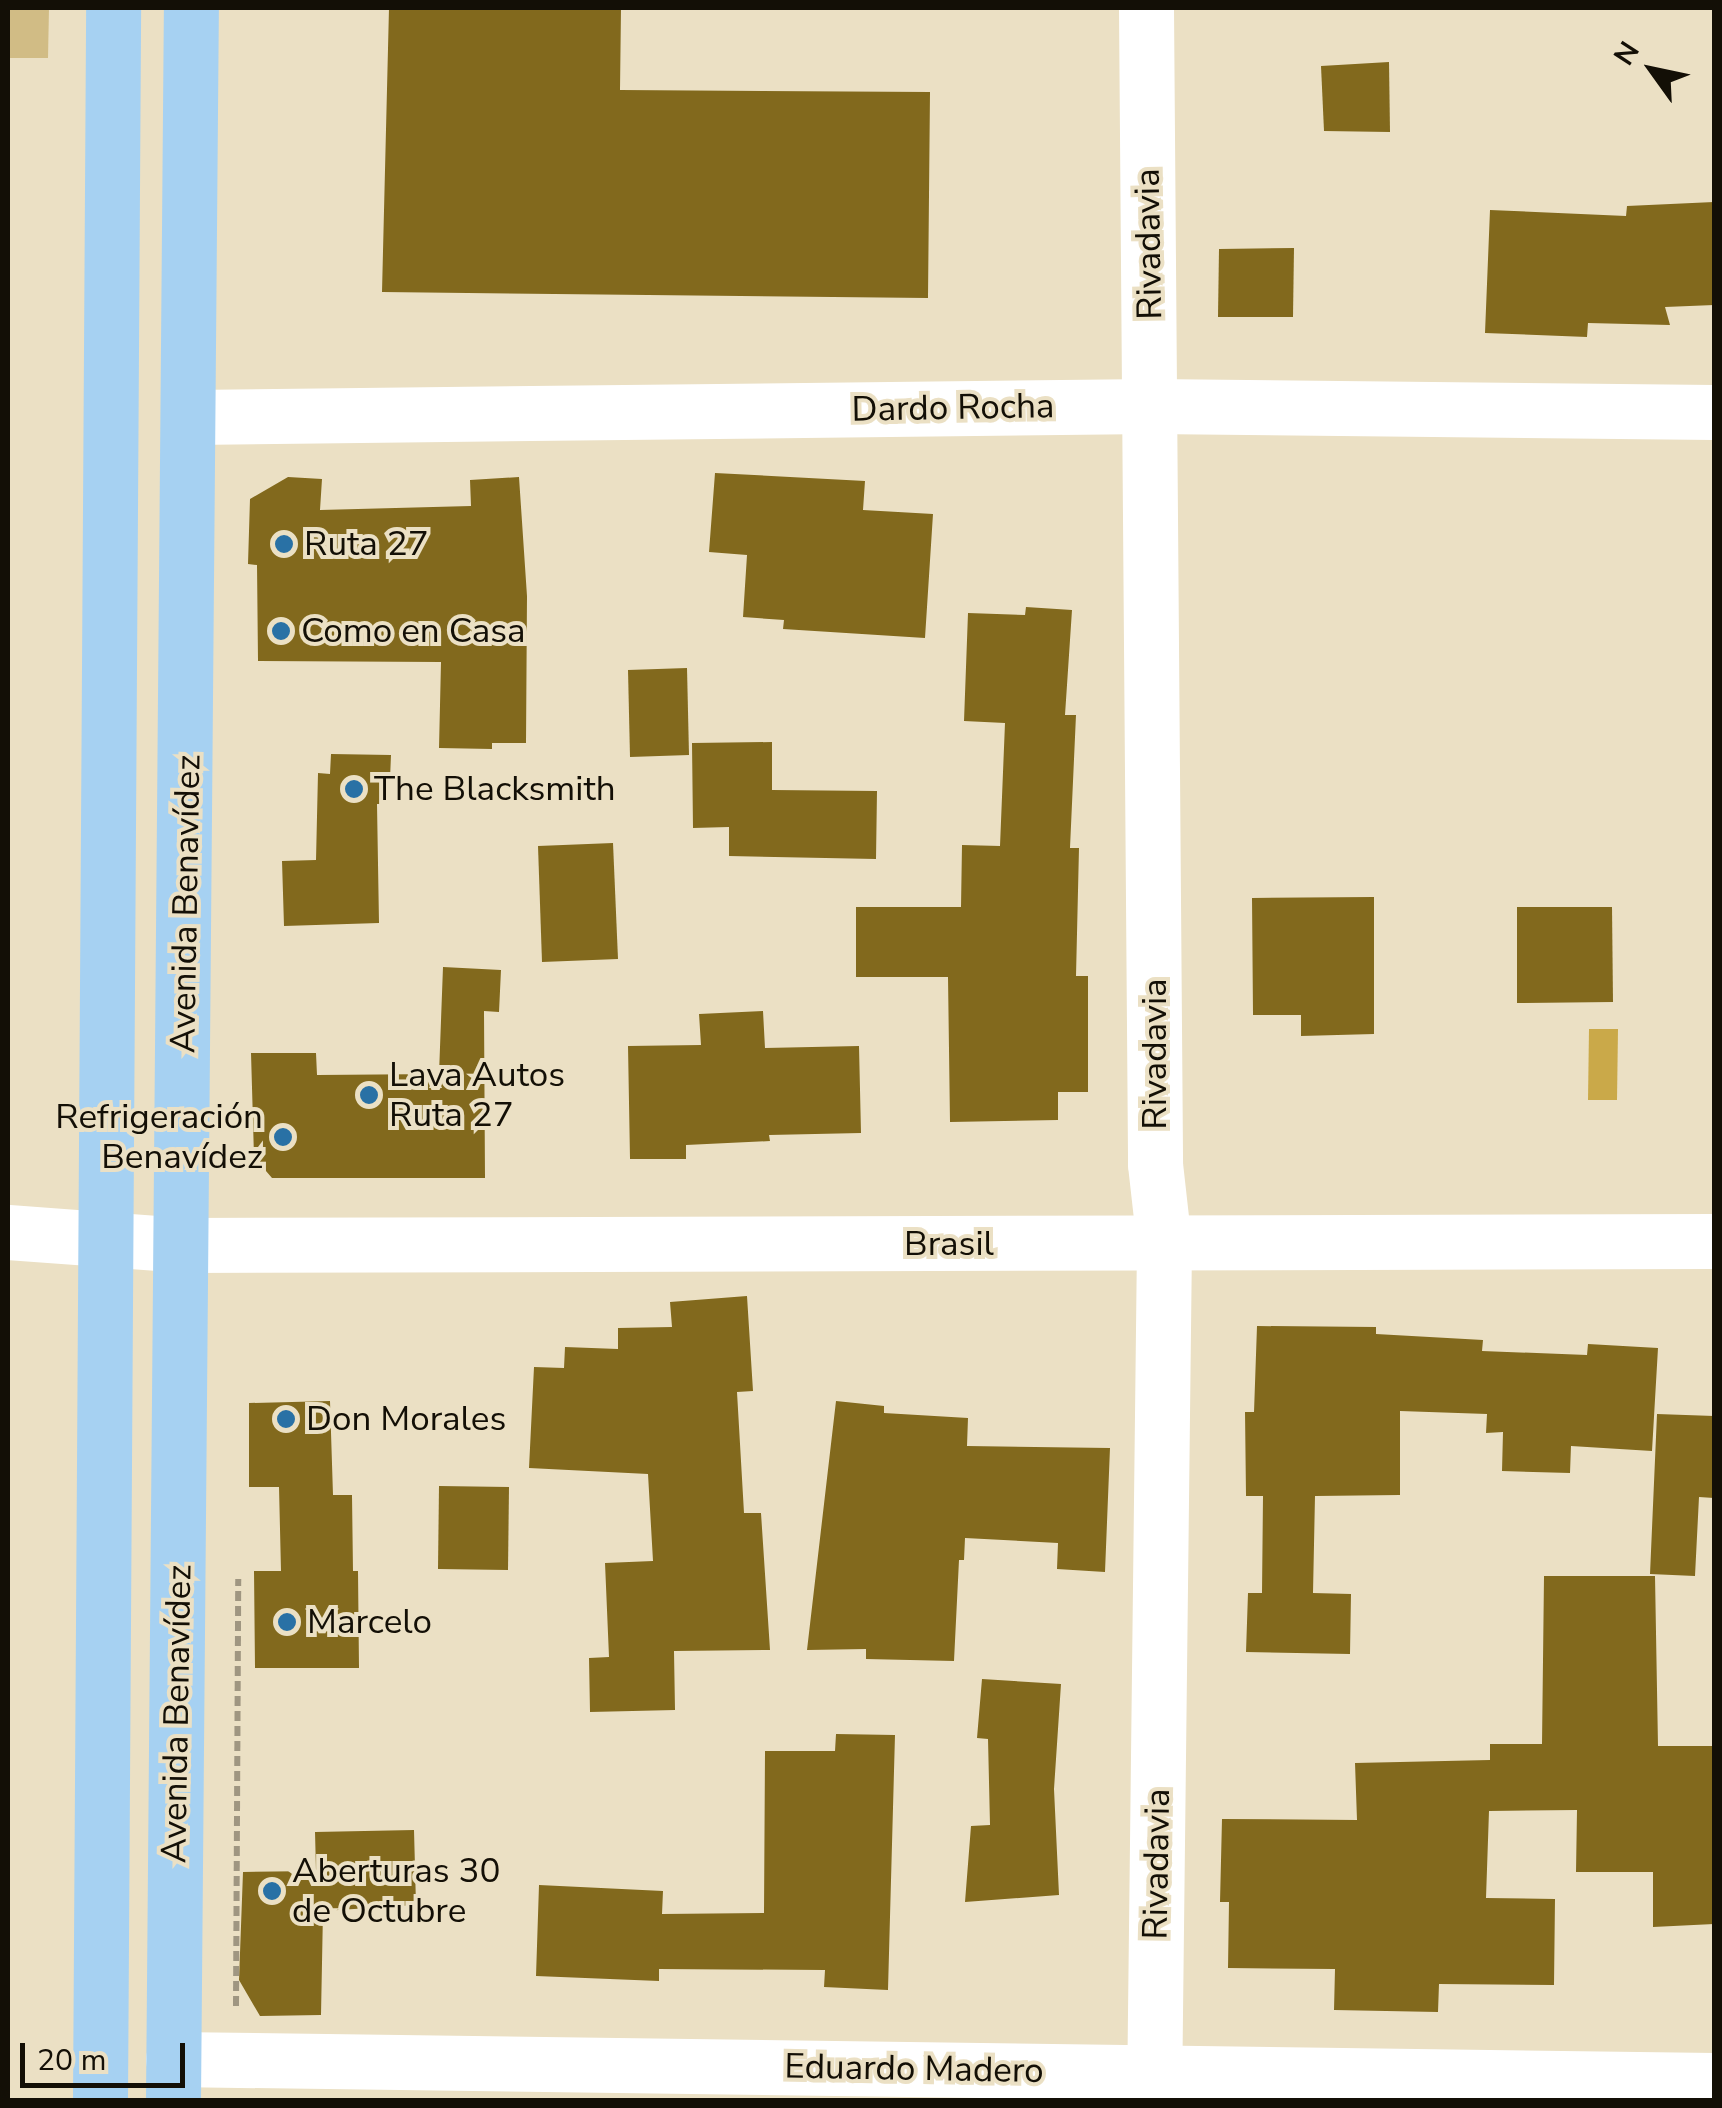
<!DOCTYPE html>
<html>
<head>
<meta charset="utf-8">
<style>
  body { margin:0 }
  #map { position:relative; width:1722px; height:2108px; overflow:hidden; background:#ebe0c4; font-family:"Nunito Sans",sans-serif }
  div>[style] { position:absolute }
  .green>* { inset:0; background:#d1bc85 }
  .water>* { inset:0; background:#caa949 }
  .building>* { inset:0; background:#82691d }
  .path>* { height:6px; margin-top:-3px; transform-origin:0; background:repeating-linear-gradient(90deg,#9f9681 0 10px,transparent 0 15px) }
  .minor>* { height:55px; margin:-27.5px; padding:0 27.5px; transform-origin:27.5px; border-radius:27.5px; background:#fff }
  .major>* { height:55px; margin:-27.5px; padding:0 27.5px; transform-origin:27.5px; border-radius:27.5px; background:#a6d1f2 }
  .dots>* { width:28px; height:28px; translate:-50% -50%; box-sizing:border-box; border:5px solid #ebe0c4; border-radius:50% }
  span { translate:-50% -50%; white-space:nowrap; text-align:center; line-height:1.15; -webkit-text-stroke:8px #ebe0c4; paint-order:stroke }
  .street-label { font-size:35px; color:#130f06 }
  .poi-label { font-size:35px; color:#130f06 }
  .left { translate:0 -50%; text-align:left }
  .right { translate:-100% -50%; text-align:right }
  .frame { position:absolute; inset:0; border:10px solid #130f06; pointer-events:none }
  .north { position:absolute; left:1602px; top:20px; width:100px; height:100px; -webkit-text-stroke:8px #ebe0c4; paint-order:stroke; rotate:303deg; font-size:28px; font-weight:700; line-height:40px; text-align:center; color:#130f06 }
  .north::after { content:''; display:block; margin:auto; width:35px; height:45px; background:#130f06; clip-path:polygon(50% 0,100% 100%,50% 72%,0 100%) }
  .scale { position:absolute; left:20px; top:2043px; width:165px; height:45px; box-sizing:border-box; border:5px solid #130f06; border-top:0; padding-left:12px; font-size:30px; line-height:35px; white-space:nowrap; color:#130f06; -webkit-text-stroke:8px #ebe0c4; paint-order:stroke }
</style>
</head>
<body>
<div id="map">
  <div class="green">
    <div style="clip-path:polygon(8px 8px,49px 8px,48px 58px,8px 58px)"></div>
  </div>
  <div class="water">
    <div style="clip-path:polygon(1589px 1029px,1618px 1029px,1617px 1100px,1588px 1100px)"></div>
  </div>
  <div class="building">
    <div style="clip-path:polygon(389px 8px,621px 8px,620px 90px,930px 92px,928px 298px,382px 292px)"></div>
    <div style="clip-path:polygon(1389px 62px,1390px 132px,1324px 131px,1321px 66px)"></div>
    <div style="clip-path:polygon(1714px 202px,1714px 305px,1665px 307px,1670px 325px,1588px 323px,1587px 337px,1485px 333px,1490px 210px,1626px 216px,1627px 206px)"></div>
    <div style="clip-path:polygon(1294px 248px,1293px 317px,1218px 317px,1219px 249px)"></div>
    <div style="clip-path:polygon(715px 473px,865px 481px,863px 510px,933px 514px,925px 638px,783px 629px,784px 620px,743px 617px,747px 555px,709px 552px)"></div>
    <div style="clip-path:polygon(288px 477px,322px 479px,320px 510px,471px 506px,470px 480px,519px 477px,527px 596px,526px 743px,492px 743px,492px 749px,439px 748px,441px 662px,258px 661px,257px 565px,248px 564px,250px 499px)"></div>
    <div style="clip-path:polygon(1026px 607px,1072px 610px,1065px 715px,1076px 715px,1070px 848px,1079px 848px,1076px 976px,1088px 976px,1088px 1092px,1058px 1092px,1058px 1120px,950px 1122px,948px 977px,856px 977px,856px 907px,961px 907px,962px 845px,1000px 846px,1005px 723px,964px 721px,968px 613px,1025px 615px)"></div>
    <div style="clip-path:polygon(687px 668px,689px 755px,630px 757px,628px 670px)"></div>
    <div style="clip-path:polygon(772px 742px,772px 790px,877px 791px,876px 859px,729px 856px,729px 827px,693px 828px,692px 743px)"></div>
    <div style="clip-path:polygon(331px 754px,391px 755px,389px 804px,377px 804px,379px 923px,284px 926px,282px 861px,316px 860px,318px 773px,330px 774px)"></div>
    <div style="clip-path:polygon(613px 843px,618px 959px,542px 962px,538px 846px)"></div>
    <div style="clip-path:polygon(1374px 897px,1374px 1034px,1301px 1036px,1301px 1015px,1253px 1015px,1252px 898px)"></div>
    <div style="clip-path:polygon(1517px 907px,1612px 907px,1613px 1002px,1517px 1003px)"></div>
    <div style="clip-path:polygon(443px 967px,501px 970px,499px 1012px,484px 1011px,485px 1178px,272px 1178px,254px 1157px,251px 1053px,316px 1053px,317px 1075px,439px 1074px)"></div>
    <div style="clip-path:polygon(763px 1011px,765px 1048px,859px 1046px,861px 1133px,769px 1135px,770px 1141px,686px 1145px,686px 1159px,630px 1159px,628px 1046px,701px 1045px,699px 1014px)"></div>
    <div style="clip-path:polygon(747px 1296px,753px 1391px,737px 1392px,744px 1513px,761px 1513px,770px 1650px,674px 1651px,675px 1710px,590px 1712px,589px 1658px,609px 1657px,605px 1563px,653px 1561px,648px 1474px,529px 1468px,534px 1367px,564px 1368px,565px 1347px,618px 1349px,618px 1328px,672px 1327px,670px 1302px)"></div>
    <div style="clip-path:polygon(1257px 1326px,1376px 1327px,1376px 1334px,1483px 1340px,1482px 1351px,1587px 1355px,1588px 1344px,1658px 1348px,1652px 1451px,1571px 1446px,1570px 1473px,1502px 1471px,1503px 1432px,1486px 1433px,1487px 1414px,1400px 1411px,1400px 1495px,1315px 1496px,1313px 1593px,1351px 1594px,1350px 1654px,1246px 1652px,1248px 1593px,1262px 1593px,1263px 1496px,1246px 1496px,1245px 1412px,1254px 1412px)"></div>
    <div style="clip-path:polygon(330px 1401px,333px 1495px,352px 1495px,353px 1571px,358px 1571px,359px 1668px,255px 1668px,254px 1571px,281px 1571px,279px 1487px,249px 1487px,249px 1403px)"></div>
    <div style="clip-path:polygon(836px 1401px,884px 1406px,884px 1413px,968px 1418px,967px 1446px,1110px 1448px,1105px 1572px,1057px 1569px,1058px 1543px,965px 1538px,964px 1560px,959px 1560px,954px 1661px,866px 1659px,866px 1649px,807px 1650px)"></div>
    <div style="clip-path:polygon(1657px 1414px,1714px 1416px,1714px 1498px,1699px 1497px,1695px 1576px,1650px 1574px)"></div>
    <div style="clip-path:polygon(439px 1486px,509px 1487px,508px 1570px,438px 1569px)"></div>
    <div style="clip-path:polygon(1544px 1576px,1655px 1576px,1658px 1746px,1714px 1746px,1714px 1924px,1653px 1927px,1653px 1872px,1576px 1872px,1577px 1810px,1489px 1811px,1486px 1898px,1555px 1899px,1554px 1985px,1439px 1984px,1438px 2012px,1334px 2010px,1335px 1969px,1228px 1968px,1229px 1902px,1220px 1902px,1222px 1819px,1357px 1820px,1355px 1763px,1490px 1760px,1490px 1744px,1542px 1744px)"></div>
    <div style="clip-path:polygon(982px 1679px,1061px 1684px,1054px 1789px,1059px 1895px,965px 1902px,971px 1826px,990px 1825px,988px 1739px,977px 1738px)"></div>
    <div style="clip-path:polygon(836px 1734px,895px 1735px,888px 1990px,824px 1987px,825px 1970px,659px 1969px,659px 1981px,536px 1976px,539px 1885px,663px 1891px,662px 1914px,764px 1913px,765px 1751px,835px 1751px)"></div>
    <div style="clip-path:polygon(414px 1830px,416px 1905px,323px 1911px,321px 2015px,260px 2016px,239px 1980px,243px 1872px,316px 1871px,315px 1832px)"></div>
  </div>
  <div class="path">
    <div style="left:236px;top:2006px;width:427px;rotate:-89.7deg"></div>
  </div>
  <div class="minor">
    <div style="left:1146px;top:8px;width:1156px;rotate:89.55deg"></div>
    <div style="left:1155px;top:1164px;width:81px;rotate:83.6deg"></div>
    <div style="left:1164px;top:1244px;width:856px;rotate:90.67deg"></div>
    <div style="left:191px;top:417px;width:960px;rotate:-0.66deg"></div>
    <div style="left:1151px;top:406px;width:563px;rotate:0.61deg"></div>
    <div style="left:8px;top:1232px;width:175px;rotate:4.2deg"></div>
    <div style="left:183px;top:1245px;width:1531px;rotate:-0.15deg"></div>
    <div style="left:173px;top:2059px;width:1541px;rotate:0.78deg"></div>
  </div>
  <div class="major">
    <div style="left:100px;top:2100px;width:2092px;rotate:-89.64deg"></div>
    <div style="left:173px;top:2100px;width:2092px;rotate:-89.51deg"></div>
  </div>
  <div class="dots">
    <div style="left:284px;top:544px;background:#2971a5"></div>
    <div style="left:281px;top:631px;background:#2971a5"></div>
    <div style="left:354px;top:789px;background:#2971a5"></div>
    <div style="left:369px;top:1095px;background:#2971a5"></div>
    <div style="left:283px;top:1137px;background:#2971a5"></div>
    <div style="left:286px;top:1419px;background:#2971a5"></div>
    <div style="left:287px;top:1622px;background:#2971a5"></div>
    <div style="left:272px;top:1891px;background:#2971a5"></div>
  </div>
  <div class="street-label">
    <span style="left:1149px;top:244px;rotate:-91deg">Rivadavia</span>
    <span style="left:953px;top:408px;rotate:-1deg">Dardo Rocha</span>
    <span style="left:186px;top:904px;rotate:-89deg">Avenida Benavídez</span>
    <span style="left:1155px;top:1054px;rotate:-90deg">Rivadavia</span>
    <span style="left:949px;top:1244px">Brasil</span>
    <span style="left:177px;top:1714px;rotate:-89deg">Avenida Benavídez</span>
    <span style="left:1157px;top:1864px;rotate:-89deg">Rivadavia</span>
    <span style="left:914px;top:2069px;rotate:1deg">Eduardo Madero</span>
  </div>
  <div class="poi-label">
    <span class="left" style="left:304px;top:544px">Ruta 27</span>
    <span class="left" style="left:301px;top:631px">Como en Casa</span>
    <span class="left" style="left:374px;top:789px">The Blacksmith</span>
    <span class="left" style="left:389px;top:1095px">Lava Autos<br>Ruta 27</span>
    <span class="right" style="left:263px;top:1137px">Refrigeración<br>Benavídez</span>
    <span class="left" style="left:306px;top:1419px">Don Morales</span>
    <span class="left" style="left:307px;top:1622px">Marcelo</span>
    <span class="left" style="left:292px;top:1891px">Aberturas 30<br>de Octubre</span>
  </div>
  <div class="frame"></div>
  <div class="north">N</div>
  <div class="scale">20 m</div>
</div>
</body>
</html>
